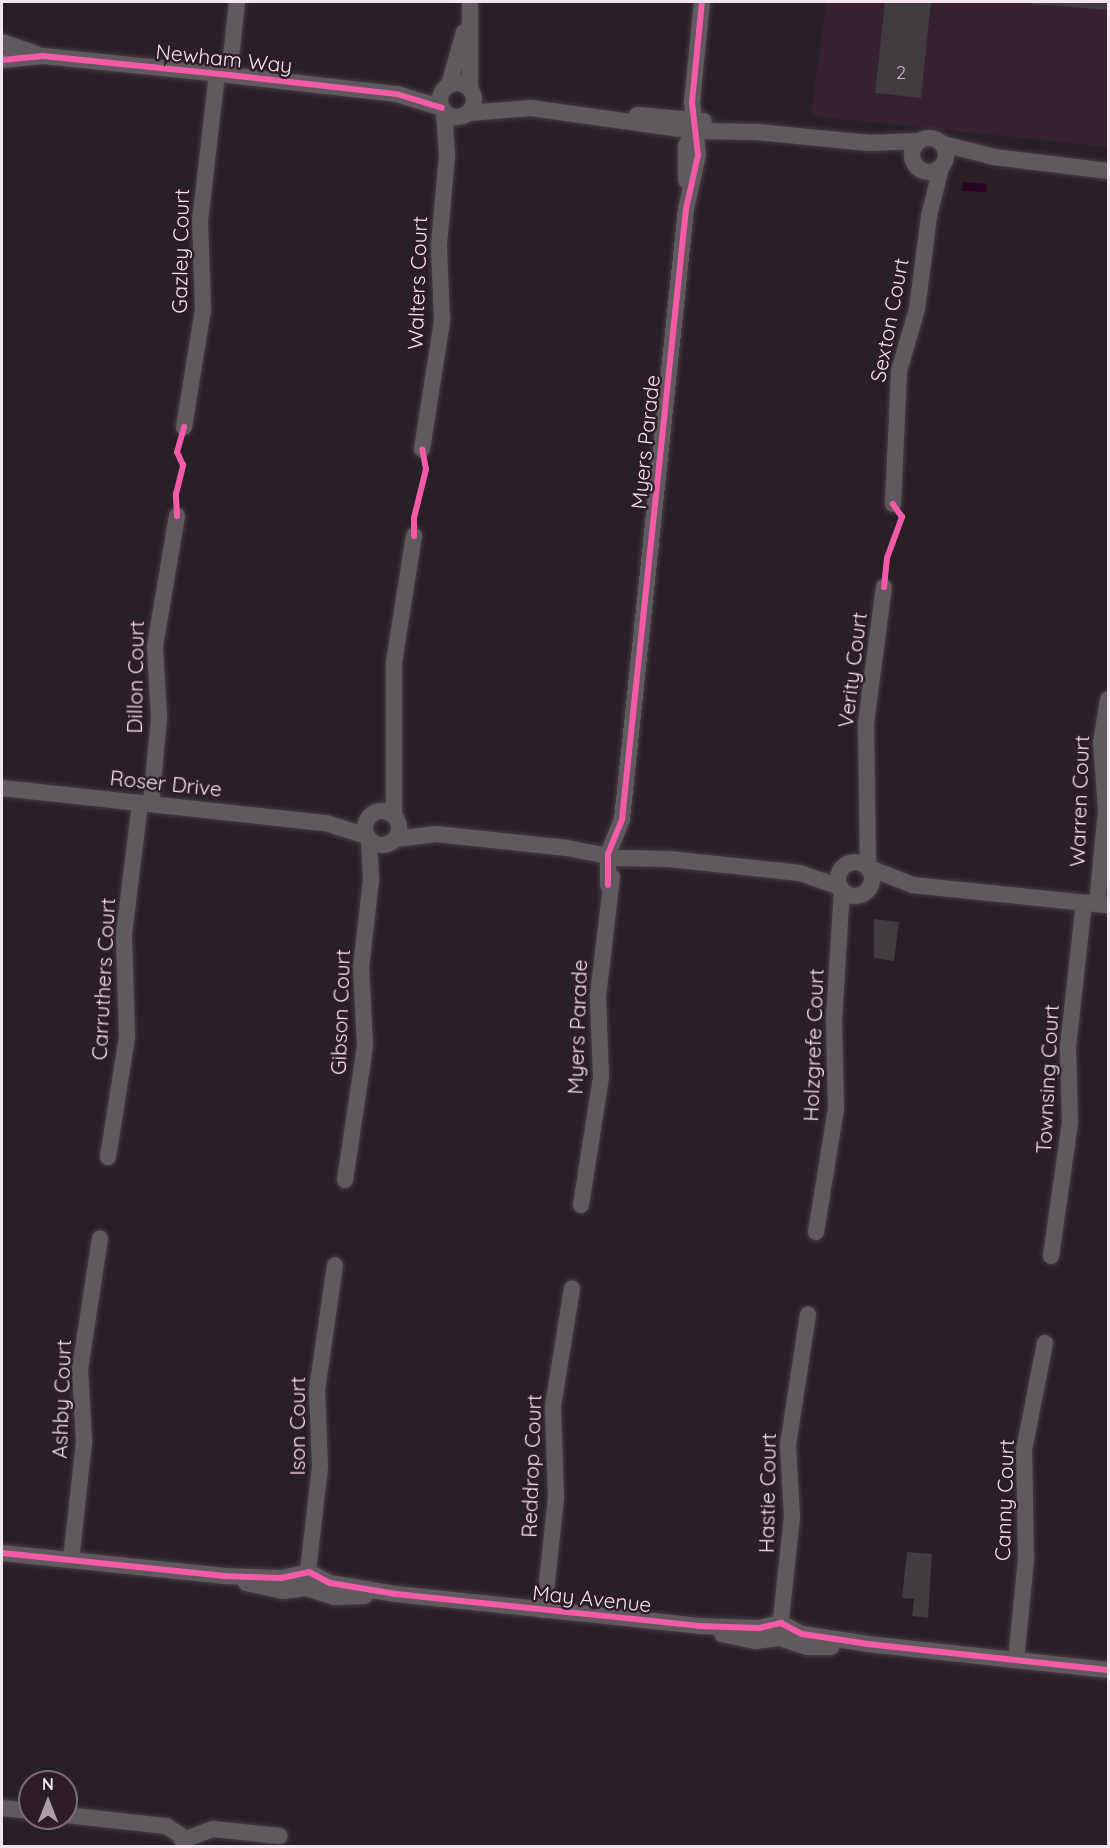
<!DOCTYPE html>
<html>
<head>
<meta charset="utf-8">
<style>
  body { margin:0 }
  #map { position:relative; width:1110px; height:1848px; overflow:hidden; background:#292027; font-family:Quicksand,sans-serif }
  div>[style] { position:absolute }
  .built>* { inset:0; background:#362131 }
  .water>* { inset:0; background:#2a0322 }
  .building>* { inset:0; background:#423b40 }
  .roads { filter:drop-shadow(0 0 2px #463e44) drop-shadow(0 0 2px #463e44) }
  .minor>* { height:16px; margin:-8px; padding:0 8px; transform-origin:8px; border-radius:8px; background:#605a5e }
  .minor>.ring { margin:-8px; padding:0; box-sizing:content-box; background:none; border:16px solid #605a5e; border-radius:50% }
  .cycleway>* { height:6px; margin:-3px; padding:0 3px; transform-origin:3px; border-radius:3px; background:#f35aa7 }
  span { translate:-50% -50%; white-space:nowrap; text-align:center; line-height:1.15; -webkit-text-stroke:5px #2d1c28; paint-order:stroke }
  .number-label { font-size:18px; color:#c6bac2 }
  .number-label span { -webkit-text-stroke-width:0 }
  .street-label { font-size:21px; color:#f2e5ee }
  .frame { position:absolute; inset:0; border:3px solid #f2e5ee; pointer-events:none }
  .north { position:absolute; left:18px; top:1770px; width:60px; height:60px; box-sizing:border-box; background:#2d1c28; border:2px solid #7c6c77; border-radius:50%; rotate:0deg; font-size:16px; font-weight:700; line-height:24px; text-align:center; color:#f2e5ee }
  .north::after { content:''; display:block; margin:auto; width:21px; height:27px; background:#aca0a8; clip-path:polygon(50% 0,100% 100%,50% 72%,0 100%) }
</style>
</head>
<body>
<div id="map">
  <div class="built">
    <div style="clip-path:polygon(826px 2px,1108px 2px,1108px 147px,811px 116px)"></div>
  </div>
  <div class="water">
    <div style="clip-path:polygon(963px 182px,986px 184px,987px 192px,962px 191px)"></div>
  </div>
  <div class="building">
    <div style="clip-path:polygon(885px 2px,931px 2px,921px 98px,875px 93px)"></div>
    <div style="clip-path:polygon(1032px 2px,1108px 2px,1108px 10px,1032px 4px)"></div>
    <div style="clip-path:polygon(874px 919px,899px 922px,894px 961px,874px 958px)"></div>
    <div style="clip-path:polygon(907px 1552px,932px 1554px,928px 1618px,912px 1616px,914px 1599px,902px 1598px)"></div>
  </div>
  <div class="roads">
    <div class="minor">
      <div style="left:2px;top:42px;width:36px;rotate:19deg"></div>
      <div style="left:2px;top:60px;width:41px;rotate:-5.6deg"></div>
      <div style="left:43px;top:56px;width:187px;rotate:5.8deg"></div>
      <div style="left:229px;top:75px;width:169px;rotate:6.5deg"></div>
      <div style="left:397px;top:94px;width:47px;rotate:17.3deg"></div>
      <div style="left:229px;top:75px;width:73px;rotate:-83.7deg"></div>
      <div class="ring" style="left:440px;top:83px;width:18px;height:18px"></div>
      <div style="left:449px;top:85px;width:55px;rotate:-74.2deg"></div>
      <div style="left:470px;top:87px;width:85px;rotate:-90deg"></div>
      <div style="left:469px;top:113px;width:62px;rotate:-4.6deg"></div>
      <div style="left:531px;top:108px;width:165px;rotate:8deg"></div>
      <div style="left:694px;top:131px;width:63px;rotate:0.9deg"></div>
      <div style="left:757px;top:132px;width:113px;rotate:5.6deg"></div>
      <div style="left:869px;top:143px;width:50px;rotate:-2.3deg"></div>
      <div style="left:637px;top:115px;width:67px;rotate:5.1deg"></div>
      <div class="ring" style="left:912px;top:138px;width:18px;height:18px"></div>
      <div style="left:943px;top:144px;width:53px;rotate:14.3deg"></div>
      <div style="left:994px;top:157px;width:115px;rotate:7deg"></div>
      <div style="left:686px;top:180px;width:34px;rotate:-90deg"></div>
      <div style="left:686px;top:146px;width:17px;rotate:-62deg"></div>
      <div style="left:184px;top:427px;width:119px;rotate:-80.8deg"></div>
      <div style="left:203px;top:310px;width:89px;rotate:-91.9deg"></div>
      <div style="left:200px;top:221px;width:148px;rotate:-83.4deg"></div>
      <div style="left:422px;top:449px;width:130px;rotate:-81.1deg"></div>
      <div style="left:442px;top:321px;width:76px;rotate:-92.3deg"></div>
      <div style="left:439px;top:245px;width:90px;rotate:-84.9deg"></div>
      <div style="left:447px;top:155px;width:44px;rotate:-93.9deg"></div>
      <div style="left:893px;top:504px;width:133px;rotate:-87.4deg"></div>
      <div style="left:899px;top:371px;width:65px;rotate:-73.8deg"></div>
      <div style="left:917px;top:309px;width:94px;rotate:-82.6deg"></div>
      <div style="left:929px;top:216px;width:49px;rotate:-76deg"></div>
      <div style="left:2px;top:788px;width:326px;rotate:6.2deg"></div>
      <div style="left:326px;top:823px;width:43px;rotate:17.6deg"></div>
      <div style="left:151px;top:804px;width:86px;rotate:-84.7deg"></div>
      <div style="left:159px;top:718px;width:72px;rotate:-93.2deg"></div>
      <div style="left:155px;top:646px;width:132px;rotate:-80.4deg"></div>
      <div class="ring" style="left:365px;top:811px;width:18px;height:18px"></div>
      <div style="left:394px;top:816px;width:154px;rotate:-90deg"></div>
      <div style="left:394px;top:662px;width:128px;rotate:-81deg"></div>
      <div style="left:396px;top:839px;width:40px;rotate:-7.1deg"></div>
      <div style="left:436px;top:834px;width:132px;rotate:6.1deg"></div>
      <div style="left:567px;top:848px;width:52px;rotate:11.1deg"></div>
      <div style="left:618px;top:858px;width:51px;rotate:1.1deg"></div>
      <div style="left:669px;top:859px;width:132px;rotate:6.1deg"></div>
      <div style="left:800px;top:873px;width:42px;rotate:19.3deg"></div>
      <div class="ring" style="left:838px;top:862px;width:18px;height:18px"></div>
      <div style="left:868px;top:867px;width:144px;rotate:-90.8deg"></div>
      <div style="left:866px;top:723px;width:137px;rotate:-82.5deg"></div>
      <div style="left:869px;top:868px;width:47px;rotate:21.1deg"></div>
      <div style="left:913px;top:885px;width:196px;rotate:5.9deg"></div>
      <div style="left:608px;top:885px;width:31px;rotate:-90deg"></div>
      <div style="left:608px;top:854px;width:38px;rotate:-68deg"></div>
      <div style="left:622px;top:819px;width:613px;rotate:-84.01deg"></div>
      <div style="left:686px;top:209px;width:55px;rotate:-77.5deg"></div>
      <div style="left:698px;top:155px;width:53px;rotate:-96.5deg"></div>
      <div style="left:692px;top:102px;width:100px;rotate:-84.3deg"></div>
      <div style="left:1097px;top:904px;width:93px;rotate:-84.5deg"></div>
      <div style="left:1106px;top:811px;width:69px;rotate:-94.1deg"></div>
      <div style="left:1101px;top:742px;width:43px;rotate:-80.5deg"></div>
      <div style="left:108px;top:1157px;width:121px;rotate:-81deg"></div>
      <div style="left:127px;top:1037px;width:103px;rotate:-91.7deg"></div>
      <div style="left:124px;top:934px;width:132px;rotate:-83deg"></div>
      <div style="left:345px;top:1180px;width:135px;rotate:-81.5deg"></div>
      <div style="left:365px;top:1046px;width:78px;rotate:-92.9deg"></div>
      <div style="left:361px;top:968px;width:89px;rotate:-83.5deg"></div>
      <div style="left:371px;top:880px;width:41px;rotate:-92.8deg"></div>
      <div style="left:581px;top:1205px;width:129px;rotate:-81.1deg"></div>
      <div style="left:601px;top:1078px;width:82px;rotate:-92.1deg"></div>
      <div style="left:598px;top:996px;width:120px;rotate:-83.3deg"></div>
      <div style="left:816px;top:1232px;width:125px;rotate:-80.8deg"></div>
      <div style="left:836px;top:1109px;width:90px;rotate:-91.3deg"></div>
      <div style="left:834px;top:1019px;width:129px;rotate:-86.5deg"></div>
      <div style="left:1051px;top:1256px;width:134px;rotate:-81.9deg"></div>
      <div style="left:1070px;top:1123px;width:76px;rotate:-91.5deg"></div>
      <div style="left:1068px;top:1047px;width:145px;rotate:-83.7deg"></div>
      <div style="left:2px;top:1553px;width:222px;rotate:5.9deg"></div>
      <div style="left:223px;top:1576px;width:58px;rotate:2deg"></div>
      <div style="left:281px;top:1578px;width:29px;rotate:-12deg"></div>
      <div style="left:309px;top:1572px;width:24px;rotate:28deg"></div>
      <div style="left:330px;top:1583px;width:67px;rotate:9.5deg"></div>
      <div style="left:396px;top:1594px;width:305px;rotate:6deg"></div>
      <div style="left:699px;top:1626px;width:60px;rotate:1.9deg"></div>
      <div style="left:759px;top:1628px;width:23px;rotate:-13deg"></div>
      <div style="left:781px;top:1623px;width:24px;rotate:28deg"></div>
      <div style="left:802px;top:1634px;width:67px;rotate:8.6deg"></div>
      <div style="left:868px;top:1644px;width:241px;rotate:6.2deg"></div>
      <div style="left:71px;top:1560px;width:119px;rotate:-83.7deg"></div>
      <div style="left:84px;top:1442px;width:73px;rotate:-93.1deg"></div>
      <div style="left:80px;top:1369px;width:132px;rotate:-81.3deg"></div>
      <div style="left:246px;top:1583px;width:39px;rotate:12deg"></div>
      <div style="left:284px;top:1591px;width:22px;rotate:-8deg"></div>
      <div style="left:306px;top:1588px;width:29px;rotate:18deg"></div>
      <div style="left:334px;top:1597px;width:31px;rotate:-2deg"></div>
      <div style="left:306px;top:1588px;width:122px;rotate:-83.4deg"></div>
      <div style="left:320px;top:1467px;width:77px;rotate:-92.2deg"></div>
      <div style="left:317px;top:1390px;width:126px;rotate:-81.8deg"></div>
      <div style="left:544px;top:1610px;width:113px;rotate:-83.9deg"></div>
      <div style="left:556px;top:1498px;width:92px;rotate:-91.9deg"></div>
      <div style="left:553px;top:1406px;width:119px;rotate:-80.8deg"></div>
      <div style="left:722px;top:1634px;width:34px;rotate:12deg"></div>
      <div style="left:755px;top:1641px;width:24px;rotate:-7deg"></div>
      <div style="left:779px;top:1638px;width:29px;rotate:18deg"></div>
      <div style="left:807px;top:1647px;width:24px"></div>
      <div style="left:779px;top:1638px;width:122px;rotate:-83.9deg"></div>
      <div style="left:792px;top:1517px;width:72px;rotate:-93.2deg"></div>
      <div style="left:788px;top:1445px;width:132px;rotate:-81.3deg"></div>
      <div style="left:1016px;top:1660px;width:100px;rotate:-84.3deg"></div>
      <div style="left:1026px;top:1560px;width:110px;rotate:-91deg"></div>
      <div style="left:1024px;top:1450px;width:109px;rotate:-78.9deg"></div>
      <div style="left:2px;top:1808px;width:28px;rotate:6deg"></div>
      <div style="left:66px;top:1815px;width:101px;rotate:6.3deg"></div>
      <div style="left:166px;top:1826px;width:15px;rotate:32deg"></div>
      <div style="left:179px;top:1834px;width:13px;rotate:63deg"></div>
      <div style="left:183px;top:1840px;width:32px;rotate:-20deg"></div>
      <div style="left:213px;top:1829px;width:67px;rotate:6deg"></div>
    </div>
  </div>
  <div class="cycleway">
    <div style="left:2px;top:60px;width:41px;rotate:-5.6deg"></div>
    <div style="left:43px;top:56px;width:187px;rotate:5.8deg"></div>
    <div style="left:229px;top:75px;width:169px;rotate:6.5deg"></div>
    <div style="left:397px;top:94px;width:47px;rotate:17.3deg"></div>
    <div style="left:177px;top:516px;width:22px;rotate:-93deg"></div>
    <div style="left:176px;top:494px;width:30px;rotate:-76deg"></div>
    <div style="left:183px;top:465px;width:14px;rotate:-115deg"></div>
    <div style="left:177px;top:452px;width:26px;rotate:-74deg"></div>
    <div style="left:414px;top:536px;width:18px;rotate:-90deg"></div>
    <div style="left:414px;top:518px;width:50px;rotate:-76.2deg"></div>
    <div style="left:426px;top:469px;width:20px;rotate:-101deg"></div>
    <div style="left:884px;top:587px;width:29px;rotate:-84deg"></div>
    <div style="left:887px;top:558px;width:44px;rotate:-69.9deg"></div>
    <div style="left:902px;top:517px;width:16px;rotate:-125deg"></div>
    <div style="left:608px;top:885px;width:31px;rotate:-90deg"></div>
    <div style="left:608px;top:854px;width:38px;rotate:-68deg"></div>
    <div style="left:622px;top:819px;width:613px;rotate:-84.01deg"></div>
    <div style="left:686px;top:209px;width:55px;rotate:-77.5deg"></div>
    <div style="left:698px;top:155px;width:53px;rotate:-96.5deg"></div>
    <div style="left:692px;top:102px;width:100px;rotate:-84.3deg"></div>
    <div style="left:2px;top:1553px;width:222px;rotate:5.9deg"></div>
    <div style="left:223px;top:1576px;width:58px;rotate:2deg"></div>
    <div style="left:281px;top:1578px;width:29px;rotate:-12deg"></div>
    <div style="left:309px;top:1572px;width:24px;rotate:28deg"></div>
    <div style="left:330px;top:1583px;width:67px;rotate:9.5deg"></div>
    <div style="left:396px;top:1594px;width:305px;rotate:6deg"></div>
    <div style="left:699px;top:1626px;width:60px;rotate:1.9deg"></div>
    <div style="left:759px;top:1628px;width:23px;rotate:-13deg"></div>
    <div style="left:781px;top:1623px;width:24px;rotate:28deg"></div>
    <div style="left:802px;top:1634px;width:67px;rotate:8.6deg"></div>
    <div style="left:868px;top:1644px;width:241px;rotate:6.2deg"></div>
  </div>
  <div class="number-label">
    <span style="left:901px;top:73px">2</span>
  </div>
  <div class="street-label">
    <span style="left:224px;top:58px;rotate:6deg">Newham Way</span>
    <span style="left:180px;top:251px;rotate:-89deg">Gazley Court</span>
    <span style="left:417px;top:283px;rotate:-88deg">Walters Court</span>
    <span style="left:889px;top:320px;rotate:-79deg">Sexton Court</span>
    <span style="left:645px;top:442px;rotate:-84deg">Myers Parade</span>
    <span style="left:852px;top:670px;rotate:-83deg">Verity Court</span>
    <span style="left:135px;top:677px;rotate:-89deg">Dillon Court</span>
    <span style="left:166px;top:783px;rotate:6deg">Roser Drive</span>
    <span style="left:1079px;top:801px;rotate:-88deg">Warren Court</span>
    <span style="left:103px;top:979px;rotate:-87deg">Carruthers Court</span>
    <span style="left:340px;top:1012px;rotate:-88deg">Gibson Court</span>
    <span style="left:577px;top:1027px;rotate:-88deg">Myers Parade</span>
    <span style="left:813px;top:1045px;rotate:-88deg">Holzgrefe Court</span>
    <span style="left:1047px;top:1079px;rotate:-87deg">Townsing Court</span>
    <span style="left:61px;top:1399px;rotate:-88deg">Ashby Court</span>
    <span style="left:297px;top:1426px;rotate:-90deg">Ison Court</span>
    <span style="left:531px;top:1466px;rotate:-88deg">Reddrop Court</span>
    <span style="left:767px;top:1493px;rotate:-89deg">Hastie Court</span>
    <span style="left:1004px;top:1500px;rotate:-88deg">Canny Court</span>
    <span style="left:592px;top:1598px;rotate:6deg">May Avenue</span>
  </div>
  <div class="frame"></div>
  <div class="north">N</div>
</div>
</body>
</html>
